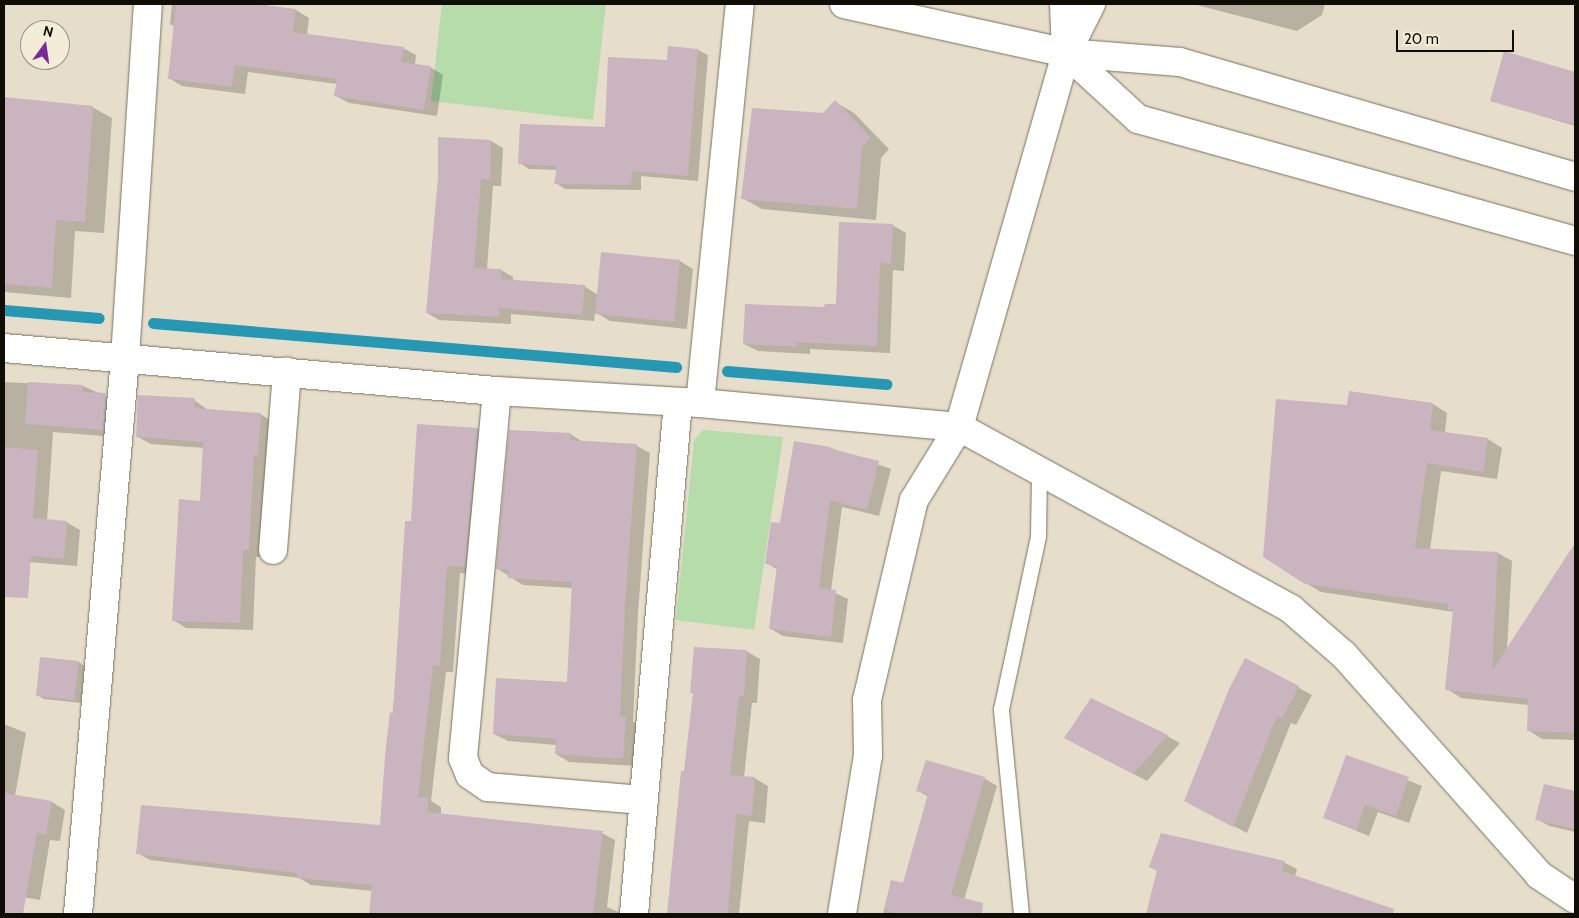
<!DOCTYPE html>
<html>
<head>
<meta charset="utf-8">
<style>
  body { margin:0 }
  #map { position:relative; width:1579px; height:918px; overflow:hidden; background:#e6deca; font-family:Cabin,sans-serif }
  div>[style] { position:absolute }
  .green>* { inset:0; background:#b5dcaa }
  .shadow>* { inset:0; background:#0003 }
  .stream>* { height:11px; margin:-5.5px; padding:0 5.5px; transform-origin:5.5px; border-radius:5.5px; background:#2798b3 }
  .building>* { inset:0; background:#c9b4bf }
  .roads { filter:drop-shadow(0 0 1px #78715f) drop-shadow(0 0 1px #78715f) }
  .lane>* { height:15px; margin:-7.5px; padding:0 7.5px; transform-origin:7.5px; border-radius:7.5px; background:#fff }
  .street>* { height:28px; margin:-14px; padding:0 14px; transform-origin:14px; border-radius:14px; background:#fff }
  .secondary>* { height:28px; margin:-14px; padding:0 14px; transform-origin:14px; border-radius:14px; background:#fff }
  span { translate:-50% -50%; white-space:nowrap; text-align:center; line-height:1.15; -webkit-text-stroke:4px #f3ecd7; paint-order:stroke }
  .frame { position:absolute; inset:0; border:5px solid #100d07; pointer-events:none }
  .north { position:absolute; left:20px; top:20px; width:50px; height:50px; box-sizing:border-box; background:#f3ecd7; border:1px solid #989384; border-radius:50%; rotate:14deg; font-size:14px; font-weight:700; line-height:20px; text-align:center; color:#100d07 }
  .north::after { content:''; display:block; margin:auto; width:18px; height:22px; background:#7a2a9b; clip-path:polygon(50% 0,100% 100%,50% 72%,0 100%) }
  .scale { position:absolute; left:1396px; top:30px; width:118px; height:22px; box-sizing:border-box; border:2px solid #100d07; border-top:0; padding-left:6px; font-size:15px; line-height:18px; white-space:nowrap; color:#100d07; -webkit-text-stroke:4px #f3ecd7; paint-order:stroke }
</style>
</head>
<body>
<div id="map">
  <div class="green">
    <div style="clip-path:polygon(442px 4px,606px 4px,593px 120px,431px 101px)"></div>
    <div style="clip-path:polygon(703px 430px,783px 437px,754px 630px,676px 620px,694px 440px)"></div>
  </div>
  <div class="shadow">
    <div style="clip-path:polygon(172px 4px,257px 4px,296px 10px,309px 18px,307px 35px,403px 48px,416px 55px,415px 65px,430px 67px,443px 75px,437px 116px,349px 103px,336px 96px,337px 84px,248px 72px,245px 94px,182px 86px,169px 78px,175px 27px,170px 24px)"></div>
    <div style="clip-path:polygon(1193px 4px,1325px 4px,1322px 15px,1297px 31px)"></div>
    <div style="clip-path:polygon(669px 48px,698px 50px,708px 55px,698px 181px,641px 176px,641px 190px,565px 189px,556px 183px,558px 170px,529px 169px,520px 163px,606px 128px,668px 61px)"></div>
    <div style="clip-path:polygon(1505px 53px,1575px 73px,1575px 126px,1491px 101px)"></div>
    <div style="clip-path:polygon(4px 98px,92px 107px,112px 118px,104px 233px,75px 231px,71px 298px,4px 292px)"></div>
    <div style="clip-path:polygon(835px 102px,854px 113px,889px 149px,881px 158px,876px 220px,762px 209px,742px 198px)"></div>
    <div style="clip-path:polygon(491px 141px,503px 148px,501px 186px,493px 186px,487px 270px,501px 270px,513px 277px,513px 281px,584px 286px,598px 295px,680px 261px,693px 269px,687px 329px,610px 321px,595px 312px,594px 321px,511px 314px,511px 324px,439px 320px,427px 313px)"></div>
    <div style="clip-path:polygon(892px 225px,906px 233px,904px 271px,893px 270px,890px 353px,810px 349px,810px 354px,758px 351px,744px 344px,837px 305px)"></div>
    <div style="clip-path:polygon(4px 382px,83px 386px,119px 402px,116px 437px,53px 432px,47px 521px,66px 522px,80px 530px,77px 566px,4px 560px)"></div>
    <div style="clip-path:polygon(1350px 393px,1433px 404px,1447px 413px,1445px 433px,1488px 439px,1502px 448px,1497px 479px,1441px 471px,1430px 550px,1498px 553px,1512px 561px,1507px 649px,1561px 567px,1575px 575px,1575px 740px,1542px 739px,1528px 730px,1529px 705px,1461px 698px,1447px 689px,1454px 612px,1321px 592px,1306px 583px)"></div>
    <div style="clip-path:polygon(194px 400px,208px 410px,260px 414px,274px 422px,268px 462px,262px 557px,256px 557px,253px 630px,186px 628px,173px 620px,201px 502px,204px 448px,151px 444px,138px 437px)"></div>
    <div style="clip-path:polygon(478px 429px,491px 437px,478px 574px,460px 573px,453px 672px,446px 672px,431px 801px,441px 807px,441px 814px,602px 833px,615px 840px,607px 907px,623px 914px,371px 914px,373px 891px,311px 885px,299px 878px,150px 860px,137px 853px,381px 827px,412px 523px)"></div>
    <div style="clip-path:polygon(570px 434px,583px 442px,637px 446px,650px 453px,638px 613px,633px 722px,639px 725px,636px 766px,569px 762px,556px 754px,557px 745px,508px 741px,494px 734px,568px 684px,573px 588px,523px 585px,498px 569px)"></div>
    <div style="clip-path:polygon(831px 448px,891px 469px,879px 516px,842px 507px,831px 591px,848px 599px,843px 643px,783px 636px,771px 629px,778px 570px,767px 563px,781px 525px)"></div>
    <div style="clip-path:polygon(746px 651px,760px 659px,757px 703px,752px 703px,744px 777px,754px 778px,768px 786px,765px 823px,749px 821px,739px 914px,669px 914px,682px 772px,685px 772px)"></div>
    <div style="clip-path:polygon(1246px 659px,1312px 695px,1296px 725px,1291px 723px,1247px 833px,1199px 808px)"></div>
    <div style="clip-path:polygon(78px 662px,85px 666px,81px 703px,44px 699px,37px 695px)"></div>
    <div style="clip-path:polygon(4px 724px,26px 733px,15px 796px,52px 802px,65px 810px,60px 841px,50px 840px,40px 900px,4px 894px)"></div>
    <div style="clip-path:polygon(1167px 736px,1180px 743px,1147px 781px,1078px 745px)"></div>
    <div style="clip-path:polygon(1347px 756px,1422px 786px,1409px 823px,1378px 812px,1369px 836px,1325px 818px)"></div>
    <div style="clip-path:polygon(984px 778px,997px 786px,960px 914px,883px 914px,891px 881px,904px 884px,929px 797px,918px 791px)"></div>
    <div style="clip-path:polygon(1545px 785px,1575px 792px,1575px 832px,1549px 826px,1537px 819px)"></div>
    <div style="clip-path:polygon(1162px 835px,1285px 863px,1297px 869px,1295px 876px,1368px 904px,1365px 914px,1303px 914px,1280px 906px,1278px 914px,1147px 914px,1158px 871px,1150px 867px)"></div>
  </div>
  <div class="stream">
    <div style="left:4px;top:310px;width:95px;rotate:4.8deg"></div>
    <div style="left:153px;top:323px;width:525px;rotate:4.81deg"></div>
    <div style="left:727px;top:371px;width:160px;rotate:4.7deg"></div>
  </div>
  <div class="building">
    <div style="clip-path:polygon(176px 4px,253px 4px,296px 9px,293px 32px,404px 47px,401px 62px,431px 66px,424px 110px,334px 96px,337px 79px,235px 65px,232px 87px,168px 79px)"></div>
    <div style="clip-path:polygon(668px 46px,698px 49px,688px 176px,632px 171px,631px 185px,554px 184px,557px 166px,518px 164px,520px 124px,605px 127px,608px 57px,667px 60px)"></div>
    <div style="clip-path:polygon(1504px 51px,1575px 72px,1575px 125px,1490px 101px)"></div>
    <div style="clip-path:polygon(4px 97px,93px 106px,85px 222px,56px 220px,52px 288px,4px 284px)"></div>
    <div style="clip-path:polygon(835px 100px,871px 138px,862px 147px,857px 209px,741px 199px,752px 108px,823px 113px)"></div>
    <div style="clip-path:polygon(438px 137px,491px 140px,490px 180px,481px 179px,474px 268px,501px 269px,501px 279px,585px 285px,582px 315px,499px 308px,499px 317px,426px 313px,438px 177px)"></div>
    <div style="clip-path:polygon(839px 222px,893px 224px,891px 264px,880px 263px,877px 346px,797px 342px,797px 347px,743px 344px,745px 304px,824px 307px,825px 304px,836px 304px)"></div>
    <div style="clip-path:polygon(601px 252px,680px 260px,674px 322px,595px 314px)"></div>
    <div style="clip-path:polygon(28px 382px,83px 385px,83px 392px,106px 393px,103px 430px,25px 424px)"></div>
    <div style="clip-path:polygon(1349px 391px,1433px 403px,1430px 430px,1488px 438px,1483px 472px,1427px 463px,1415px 548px,1498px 552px,1492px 671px,1575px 543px,1575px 733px,1527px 731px,1528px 699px,1445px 690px,1453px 610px,1448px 610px,1448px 604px,1305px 584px,1263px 557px,1276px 399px,1347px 405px)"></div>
    <div style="clip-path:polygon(138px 395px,195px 398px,194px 408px,261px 413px,258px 455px,254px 455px,249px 550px,243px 550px,240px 623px,172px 621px,179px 499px,200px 501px,203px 442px,136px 437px)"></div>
    <div style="clip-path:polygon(417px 424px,478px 428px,465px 567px,447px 566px,440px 666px,433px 665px,418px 797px,429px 798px,427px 812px,603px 831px,593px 914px,369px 914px,372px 885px,296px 878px,297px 873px,136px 854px,141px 805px,380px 825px,385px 756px,390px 712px,393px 713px,405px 521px,411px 521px)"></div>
    <div style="clip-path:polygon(509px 430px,571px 433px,570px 440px,637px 444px,625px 605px,620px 716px,626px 716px,623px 759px,555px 754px,556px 739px,493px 734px,496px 678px,567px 682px,572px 582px,508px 578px,509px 570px,496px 569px)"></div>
    <div style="clip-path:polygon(794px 441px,831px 447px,831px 449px,879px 461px,867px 510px,830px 500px,819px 588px,836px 590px,831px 637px,769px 629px,777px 566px,765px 564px,771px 522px,780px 523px)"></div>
    <div style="clip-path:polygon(4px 447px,38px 450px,33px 518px,67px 521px,64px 559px,31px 556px,28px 598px,4px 597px)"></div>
    <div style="clip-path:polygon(694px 647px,747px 650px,744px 696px,739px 696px,730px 775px,755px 777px,752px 816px,736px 814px,728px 914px,667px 914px,681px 771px,684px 771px,693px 693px,690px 693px)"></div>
    <div style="clip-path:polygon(40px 657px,79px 661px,74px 700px,36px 696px)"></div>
    <div style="clip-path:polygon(1245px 658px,1299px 686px,1282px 719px,1277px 716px,1233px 827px,1184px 801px,1229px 689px)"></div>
    <div style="clip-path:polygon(1091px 698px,1168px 735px,1133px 774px,1064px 738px)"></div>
    <div style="clip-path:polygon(1346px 755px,1409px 777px,1396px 816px,1365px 805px,1356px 830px,1323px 818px)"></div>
    <div style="clip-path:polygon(926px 760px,985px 777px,951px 895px,983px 903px,982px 914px,895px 914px,884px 910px,891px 880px,903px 883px,928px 794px,916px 791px)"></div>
    <div style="clip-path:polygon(1544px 784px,1575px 791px,1575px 829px,1535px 820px)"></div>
    <div style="clip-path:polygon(4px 793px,52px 801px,46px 835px,37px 833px,23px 914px,4px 914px)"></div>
    <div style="clip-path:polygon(1161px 833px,1285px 861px,1282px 871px,1394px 909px,1393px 914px,1146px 914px,1157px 870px,1149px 867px)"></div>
  </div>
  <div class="roads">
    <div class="lane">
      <div style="left:1021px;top:914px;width:206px;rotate:-95.6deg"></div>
      <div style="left:1001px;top:709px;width:177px;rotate:-77.9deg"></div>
      <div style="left:1038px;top:536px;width:65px;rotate:-89.1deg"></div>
    </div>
    <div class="street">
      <div style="left:4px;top:348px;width:495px;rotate:5deg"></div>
      <div style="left:497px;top:391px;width:203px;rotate:3.4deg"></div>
      <div style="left:700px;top:403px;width:260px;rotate:5.3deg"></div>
      <div style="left:959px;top:427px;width:379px;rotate:28.7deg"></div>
      <div style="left:1291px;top:609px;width:70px;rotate:41deg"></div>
      <div style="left:1344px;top:655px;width:294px;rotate:48.4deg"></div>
      <div style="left:1539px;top:875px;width:43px;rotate:33.7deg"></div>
      <div style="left:497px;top:391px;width:369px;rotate:95.3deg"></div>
      <div style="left:463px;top:758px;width:18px;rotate:68deg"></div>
      <div style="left:470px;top:775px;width:22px;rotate:34deg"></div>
      <div style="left:488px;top:787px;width:156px;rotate:4.8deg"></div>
      <div style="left:700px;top:403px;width:401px;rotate:-84.3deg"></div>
      <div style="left:273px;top:550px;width:179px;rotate:-85.5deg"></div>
      <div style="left:78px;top:914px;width:558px;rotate:-85.17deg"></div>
      <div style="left:125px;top:358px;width:355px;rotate:-86.3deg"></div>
      <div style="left:634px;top:914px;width:514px;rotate:-85.09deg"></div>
      <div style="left:842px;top:914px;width:161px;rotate:-80.7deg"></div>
      <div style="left:868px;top:755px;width:55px;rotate:-91deg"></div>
      <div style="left:867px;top:700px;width:205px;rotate:-76.8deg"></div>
      <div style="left:914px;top:500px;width:86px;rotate:-58.3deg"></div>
      <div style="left:959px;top:427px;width:389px;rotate:-74deg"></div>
    </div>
    <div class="secondary">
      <div style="left:844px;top:4px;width:227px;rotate:12.4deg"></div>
      <div style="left:1066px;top:53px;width:114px;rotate:4.5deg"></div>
      <div style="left:1180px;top:62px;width:411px;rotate:16.2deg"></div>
      <div style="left:1064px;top:4px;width:49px;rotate:87.7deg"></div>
      <div style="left:1066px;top:53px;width:98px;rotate:42.5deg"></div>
      <div style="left:1138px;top:119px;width:454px;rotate:15.6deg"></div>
      <div style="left:1067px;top:52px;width:54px;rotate:-63.4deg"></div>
    </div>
  </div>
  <div class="frame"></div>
  <div class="north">N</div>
  <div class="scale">20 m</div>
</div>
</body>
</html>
